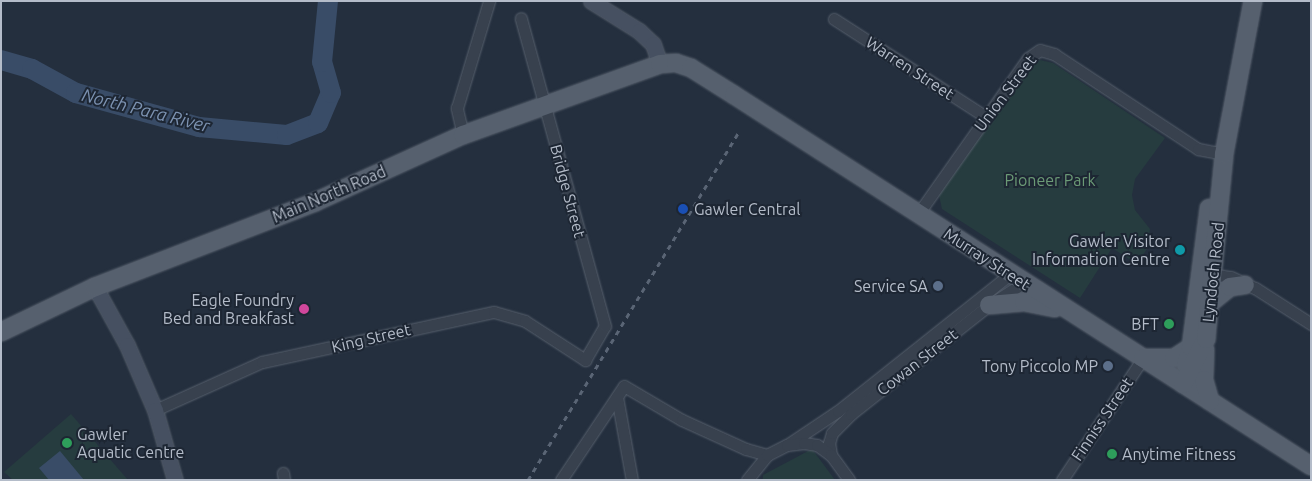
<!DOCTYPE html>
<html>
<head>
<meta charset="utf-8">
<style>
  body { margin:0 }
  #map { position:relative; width:1312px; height:481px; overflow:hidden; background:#242f3e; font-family:Ubuntu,sans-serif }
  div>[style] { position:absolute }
  .green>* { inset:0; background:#263c3f }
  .water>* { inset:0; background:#394c67 }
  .river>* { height:20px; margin:-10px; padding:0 10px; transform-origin:10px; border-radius:10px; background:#394c67 }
  .roads { filter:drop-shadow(0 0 1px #565f6c) drop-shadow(0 0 1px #565f6c) }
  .street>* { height:11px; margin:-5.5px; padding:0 5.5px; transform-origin:5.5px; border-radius:5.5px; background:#38414e }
  .secondary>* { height:15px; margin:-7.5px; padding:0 7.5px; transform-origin:7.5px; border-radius:7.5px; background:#465061 }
  .primary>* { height:18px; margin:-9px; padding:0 9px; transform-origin:9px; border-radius:9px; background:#56606e }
  .rail>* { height:3px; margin-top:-1.5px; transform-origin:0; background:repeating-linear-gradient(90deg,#5a6575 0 5px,transparent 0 10px) }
  .dots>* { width:14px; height:14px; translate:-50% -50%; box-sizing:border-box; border:2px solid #1d2633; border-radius:50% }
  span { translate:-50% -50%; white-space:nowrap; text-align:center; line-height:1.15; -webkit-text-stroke:4px #1d2633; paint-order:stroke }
  .street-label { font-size:16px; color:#b4bcc9 }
  .park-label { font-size:16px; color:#6b9a76 }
  .poi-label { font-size:16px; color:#b4bcc9 }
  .left { translate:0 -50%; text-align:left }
  .right { translate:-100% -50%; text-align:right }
  .water-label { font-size:18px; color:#7c92b1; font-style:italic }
  .frame { position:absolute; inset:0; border:2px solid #b4bcc9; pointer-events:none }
</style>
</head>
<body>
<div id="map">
  <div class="green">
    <div style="clip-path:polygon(1040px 60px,1053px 63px,1165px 138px,1135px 179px,1132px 195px,1135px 210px,1150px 229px,1147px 249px,1137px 264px,1112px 248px,1080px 298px,942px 209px,939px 195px,1027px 69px)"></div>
    <div style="clip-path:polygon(71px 414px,128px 480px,13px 480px,4px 472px)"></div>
    <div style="clip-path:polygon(812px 449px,835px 480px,763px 480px,763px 475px)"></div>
  </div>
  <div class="water">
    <div style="clip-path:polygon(60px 451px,84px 480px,49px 480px,39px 468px)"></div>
  </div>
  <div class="river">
    <div style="left:1px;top:60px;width:32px;rotate:16deg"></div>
    <div style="left:32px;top:69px;width:50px;rotate:28.6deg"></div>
    <div style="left:76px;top:93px;width:128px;rotate:15.5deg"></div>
    <div style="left:199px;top:127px;width:88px;rotate:5.2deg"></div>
    <div style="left:287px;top:135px;width:33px;rotate:-21deg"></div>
    <div style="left:318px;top:123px;width:33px;rotate:-67deg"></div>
    <div style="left:331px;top:93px;width:32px;rotate:-106deg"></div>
    <div style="left:322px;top:62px;width:61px;rotate:-84.4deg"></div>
  </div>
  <div class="roads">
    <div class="street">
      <div style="left:834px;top:19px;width:181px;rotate:32.8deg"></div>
      <div style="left:463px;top:135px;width:28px;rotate:-103deg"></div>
      <div style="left:457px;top:108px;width:112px;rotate:-73.3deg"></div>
      <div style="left:918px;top:214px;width:191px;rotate:-54.8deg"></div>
      <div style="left:1028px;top:58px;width:14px;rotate:-34deg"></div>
      <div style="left:1040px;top:50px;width:15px;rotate:16deg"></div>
      <div style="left:1054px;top:54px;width:173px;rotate:33.4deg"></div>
      <div style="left:1198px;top:149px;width:26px;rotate:11deg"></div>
      <div style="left:1205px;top:273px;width:26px;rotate:9deg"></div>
      <div style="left:1231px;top:277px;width:26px;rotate:25deg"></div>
      <div style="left:1255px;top:288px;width:67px;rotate:32.7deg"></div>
      <div style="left:617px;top:397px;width:84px;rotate:79.8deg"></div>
      <div style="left:155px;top:410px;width:117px;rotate:-24.2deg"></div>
      <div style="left:262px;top:362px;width:237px;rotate:-12.2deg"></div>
      <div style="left:494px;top:312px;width:32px;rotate:16deg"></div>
      <div style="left:525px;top:321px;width:72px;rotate:33deg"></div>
      <div style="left:585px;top:360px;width:39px;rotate:-60deg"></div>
      <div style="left:605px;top:326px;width:319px;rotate:-105.3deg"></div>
      <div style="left:787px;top:445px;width:61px;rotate:-33.7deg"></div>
      <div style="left:838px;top:411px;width:220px;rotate:-38.5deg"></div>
      <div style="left:831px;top:455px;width:12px;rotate:-99deg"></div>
      <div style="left:829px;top:443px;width:10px;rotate:-73deg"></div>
      <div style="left:832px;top:433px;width:27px;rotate:-45deg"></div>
      <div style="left:851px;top:414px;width:176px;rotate:-38.3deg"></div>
      <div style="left:989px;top:305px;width:40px;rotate:-32.9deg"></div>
      <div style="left:283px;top:473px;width:7px;rotate:82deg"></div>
      <div style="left:561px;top:480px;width:113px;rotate:-56.2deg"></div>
      <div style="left:624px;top:386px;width:67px;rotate:30.4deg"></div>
      <div style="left:682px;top:420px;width:70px;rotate:24.4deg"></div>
      <div style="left:746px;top:449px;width:22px;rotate:16deg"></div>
      <div style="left:747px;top:480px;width:32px;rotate:-51deg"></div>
      <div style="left:767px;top:455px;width:22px;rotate:-27deg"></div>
      <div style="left:787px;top:445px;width:17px;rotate:-7deg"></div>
      <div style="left:804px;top:443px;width:13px;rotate:9deg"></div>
      <div style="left:817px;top:445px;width:17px;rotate:36deg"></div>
      <div style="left:831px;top:455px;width:31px;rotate:54deg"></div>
      <div style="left:1062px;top:480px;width:146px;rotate:-56.4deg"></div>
    </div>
    <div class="secondary">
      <div style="left:591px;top:1px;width:57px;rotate:32deg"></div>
      <div style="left:639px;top:31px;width:19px;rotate:43deg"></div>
      <div style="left:653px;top:44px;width:21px;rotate:71deg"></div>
      <div style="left:95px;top:287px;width:66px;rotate:61.1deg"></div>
      <div style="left:127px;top:345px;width:71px;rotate:66.7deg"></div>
      <div style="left:155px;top:410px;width:73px;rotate:74.1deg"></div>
    </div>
    <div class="primary">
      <div style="left:1209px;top:304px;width:27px;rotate:-39deg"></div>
      <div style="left:1230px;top:287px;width:15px;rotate:-8deg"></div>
      <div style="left:989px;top:305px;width:35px;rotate:-5deg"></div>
      <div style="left:1024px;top:302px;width:31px;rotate:11deg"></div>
      <div style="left:1px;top:332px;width:104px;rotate:-25.6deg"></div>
      <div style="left:95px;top:287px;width:236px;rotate:-21.1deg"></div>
      <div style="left:315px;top:202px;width:162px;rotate:-24.4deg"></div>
      <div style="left:463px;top:135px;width:209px;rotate:-19.8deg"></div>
      <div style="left:660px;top:64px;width:16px;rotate:-4deg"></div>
      <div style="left:676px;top:63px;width:16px;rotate:18deg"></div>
      <div style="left:691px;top:68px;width:51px;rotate:32.1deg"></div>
      <div style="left:734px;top:95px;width:686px;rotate:32.74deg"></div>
      <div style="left:1205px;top:350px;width:30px;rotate:92deg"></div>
      <div style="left:1204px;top:380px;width:22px;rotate:74deg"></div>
      <div style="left:1143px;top:358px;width:31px"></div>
      <div style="left:1174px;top:358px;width:20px;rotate:-33deg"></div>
      <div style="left:1186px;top:365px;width:19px;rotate:-74deg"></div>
      <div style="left:1191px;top:347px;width:140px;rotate:-82.6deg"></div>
      <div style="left:1183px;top:384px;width:51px;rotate:-62.9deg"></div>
      <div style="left:1206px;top:339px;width:186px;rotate:-84.4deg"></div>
      <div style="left:1224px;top:154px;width:156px;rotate:-79.3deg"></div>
    </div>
  </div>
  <div class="rail">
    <div style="left:528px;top:480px;width:406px;rotate:-58.8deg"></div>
  </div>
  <div class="dots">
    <div style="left:683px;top:209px;background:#1a4fb4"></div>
    <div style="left:1180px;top:250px;background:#0f9aa8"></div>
    <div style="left:938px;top:286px;background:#5c6f8a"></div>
    <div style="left:304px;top:309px;background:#d1479c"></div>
    <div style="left:1169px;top:324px;background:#2e9e5b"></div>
    <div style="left:1108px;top:366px;background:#5c6f8a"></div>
    <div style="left:67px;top:443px;background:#2e9e5b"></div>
    <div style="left:1112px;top:454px;background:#2e9e5b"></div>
  </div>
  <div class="street-label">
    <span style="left:910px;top:68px;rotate:33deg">Warren Street</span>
    <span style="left:1005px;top:93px;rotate:-53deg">Union Street</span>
    <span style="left:568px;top:191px;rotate:75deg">Bridge Street</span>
    <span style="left:329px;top:194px;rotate:-23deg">Main North Road</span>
    <span style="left:987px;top:259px;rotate:33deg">Murray Street</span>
    <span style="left:1213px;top:272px;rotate:-84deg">Lyndoch Road</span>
    <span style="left:371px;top:338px;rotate:-13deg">King Street</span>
    <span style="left:917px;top:362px;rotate:-38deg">Cowan Street</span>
    <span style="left:1102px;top:419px;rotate:-56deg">Finniss Street</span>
  </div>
  <div class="park-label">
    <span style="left:1050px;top:180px">Pioneer Park</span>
  </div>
  <div class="poi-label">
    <span class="left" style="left:694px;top:209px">Gawler Central</span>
    <span class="right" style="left:1170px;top:250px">Gawler Visitor<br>Information Centre</span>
    <span class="right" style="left:928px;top:286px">Service SA</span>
    <span class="right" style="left:294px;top:309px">Eagle Foundry<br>Bed and Breakfast</span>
    <span class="right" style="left:1159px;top:324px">BFT</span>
    <span class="right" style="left:1098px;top:366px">Tony Piccolo MP</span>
    <span class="left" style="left:77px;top:443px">Gawler<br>Aquatic Centre</span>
    <span class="left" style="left:1122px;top:454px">Anytime Fitness</span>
  </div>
  <div class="water-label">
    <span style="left:146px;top:110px;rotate:14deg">North Para River</span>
  </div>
  <div class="frame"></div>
</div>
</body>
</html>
